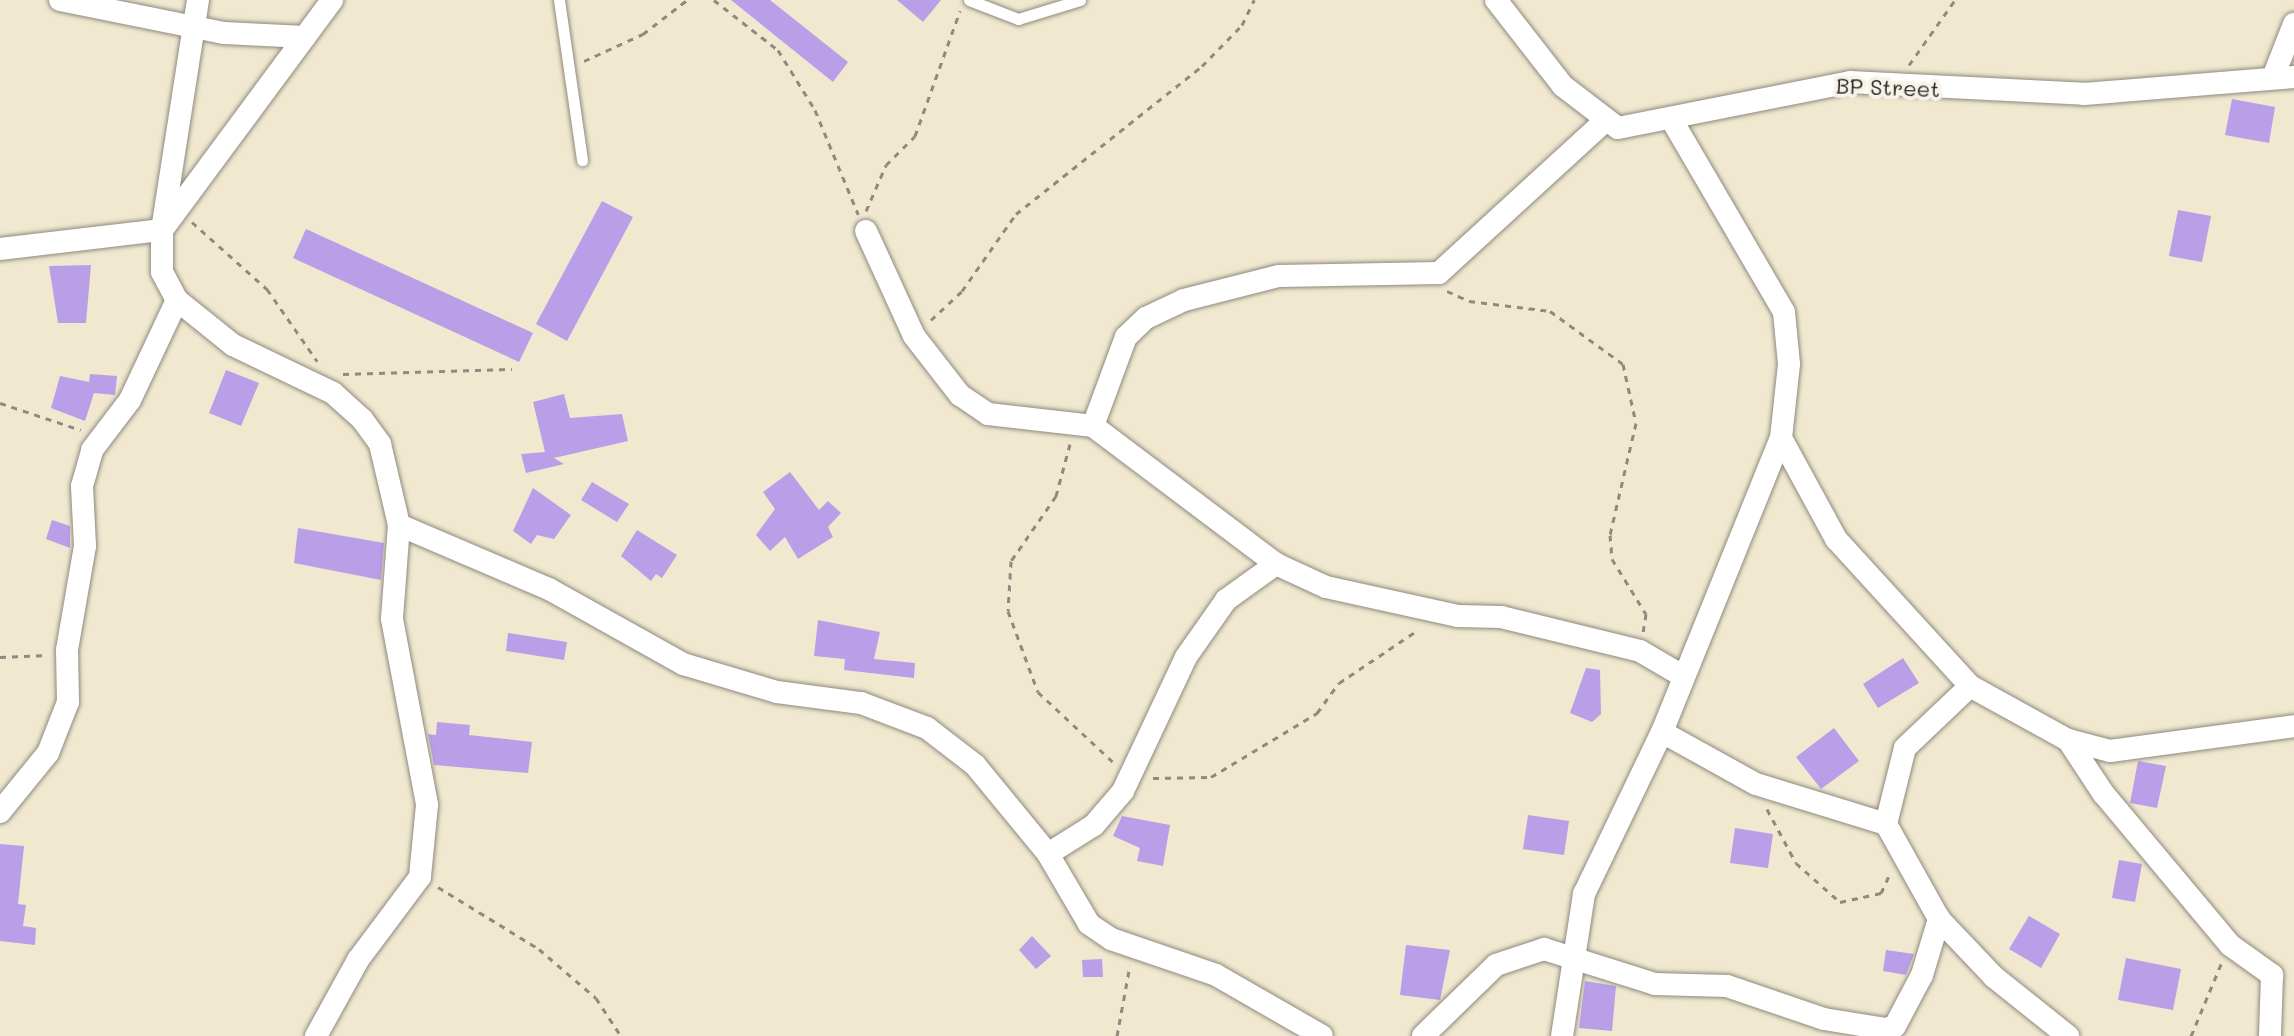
<!DOCTYPE html>
<html>
<head>
<meta charset="utf-8">
<style>
  body { margin:0 }
  #map { position:relative; width:2294px; height:1036px; overflow:hidden; background:#f1e8d0; font-family:Mali,sans-serif }
  div>[style] { position:absolute }
  .building>* { inset:0; background:#b99ee8 }
  .path>* { height:3px; margin-top:-1.5px; transform-origin:0; background:repeating-linear-gradient(90deg,#8e8a7e 0 6px,transparent 0 12px) }
  .roads { filter:drop-shadow(0 0 2px #8e8a7e) drop-shadow(0 0 2px #8e8a7e) }
  .service>* { height:11px; margin:-5.5px; padding:0 5.5px; transform-origin:5.5px; border-radius:5.5px; background:#fff }
  .minor>* { height:22px; margin:-11px; padding:0 11px; transform-origin:11px; border-radius:11px; background:#fff }
  span { translate:-50% -50%; white-space:nowrap; text-align:center; line-height:1.15; -webkit-text-stroke:8px #f7f3e8; paint-order:stroke }
  .street-label { font-size:22px; color:#2b2b2b }
</style>
</head>
<body>
<div id="map">
  <div class="building">
    <div style="clip-path:polygon(731px 0,770px 0,848px 62px,833px 82px)"></div>
    <div style="clip-path:polygon(897px 0,941px 0,923px 22px)"></div>
    <div style="clip-path:polygon(2232px 99px,2275px 107px,2269px 143px,2225px 135px)"></div>
    <div style="clip-path:polygon(602px 201px,633px 217px,567px 341px,536px 324px)"></div>
    <div style="clip-path:polygon(2178px 210px,2211px 216px,2202px 262px,2169px 256px)"></div>
    <div style="clip-path:polygon(306px 229px,533px 333px,519px 362px,293px 258px)"></div>
    <div style="clip-path:polygon(91px 265px,86px 323px,58px 323px,49px 266px)"></div>
    <div style="clip-path:polygon(226px 370px,259px 383px,241px 426px,209px 413px)"></div>
    <div style="clip-path:polygon(90px 374px,117px 376px,115px 395px,94px 393px,85px 421px,51px 408px,60px 376px,89px 382px)"></div>
    <div style="clip-path:polygon(564px 394px,570px 418px,622px 414px,628px 441px,554px 458px,564px 464px,526px 473px,521px 454px,545px 452px,533px 402px)"></div>
    <div style="clip-path:polygon(790px 472px,819px 510px,828px 501px,841px 513px,828px 527px,833px 537px,798px 559px,785px 537px,770px 551px,756px 535px,775px 509px,763px 492px)"></div>
    <div style="clip-path:polygon(592px 482px,629px 504px,617px 522px,581px 500px)"></div>
    <div style="clip-path:polygon(533px 488px,571px 515px,554px 539px,537px 535px,531px 544px,513px 531px)"></div>
    <div style="clip-path:polygon(52px 520px,70px 526px,70px 548px,46px 539px)"></div>
    <div style="clip-path:polygon(298px 528px,384px 543px,381px 580px,294px 563px)"></div>
    <div style="clip-path:polygon(637px 530px,677px 555px,662px 578px,656px 574px,651px 581px,621px 556px)"></div>
    <div style="clip-path:polygon(818px 620px,880px 632px,874px 659px,915px 663px,914px 678px,844px 670px,845px 659px,814px 656px)"></div>
    <div style="clip-path:polygon(508px 633px,567px 642px,564px 660px,506px 651px)"></div>
    <div style="clip-path:polygon(1903px 658px,1919px 683px,1878px 708px,1863px 684px)"></div>
    <div style="clip-path:polygon(1586px 668px,1600px 670px,1601px 714px,1592px 722px,1570px 713px)"></div>
    <div style="clip-path:polygon(437px 722px,470px 725px,469px 735px,532px 742px,528px 773px,434px 765px,428px 734px,436px 735px)"></div>
    <div style="clip-path:polygon(1834px 728px,1859px 761px,1821px 789px,1796px 757px)"></div>
    <div style="clip-path:polygon(2138px 761px,2166px 766px,2157px 808px,2130px 803px)"></div>
    <div style="clip-path:polygon(1528px 815px,1569px 821px,1564px 855px,1523px 849px)"></div>
    <div style="clip-path:polygon(1122px 816px,1170px 825px,1163px 866px,1137px 861px,1140px 848px,1113px 836px)"></div>
    <div style="clip-path:polygon(1735px 828px,1773px 834px,1768px 868px,1730px 863px)"></div>
    <div style="clip-path:polygon(0 844px,24px 846px,18px 904px,26px 905px,23px 926px,36px 928px,35px 945px,0 941px)"></div>
    <div style="clip-path:polygon(2119px 860px,2142px 864px,2135px 902px,2112px 898px)"></div>
    <div style="clip-path:polygon(2029px 916px,2060px 934px,2041px 968px,2009px 949px)"></div>
    <div style="clip-path:polygon(1032px 936px,1051px 956px,1036px 969px,1019px 950px)"></div>
    <div style="clip-path:polygon(1406px 945px,1450px 950px,1440px 1000px,1400px 995px)"></div>
    <div style="clip-path:polygon(1886px 950px,1914px 954px,1906px 975px,1883px 971px)"></div>
    <div style="clip-path:polygon(2126px 958px,2181px 969px,2173px 1010px,2118px 1000px)"></div>
    <div style="clip-path:polygon(1102px 959px,1103px 977px,1083px 977px,1082px 960px)"></div>
    <div style="clip-path:polygon(1585px 981px,1616px 986px,1612px 1031px,1579px 1028px)"></div>
  </div>
  <div class="path">
    <div style="left:714px;top:0;width:81px;rotate:38deg"></div>
    <div style="left:778px;top:50px;width:70px;rotate:58.3deg"></div>
    <div style="left:815px;top:110px;width:113px;rotate:67.5deg"></div>
    <div style="left:584px;top:61px;width:65px;rotate:-24.6deg"></div>
    <div style="left:643px;top:34px;width:56px;rotate:-37.7deg"></div>
    <div style="left:1909px;top:65px;width:80px;rotate:-54.7deg"></div>
    <div style="left:866px;top:211px;width:50px;rotate:-66.5deg"></div>
    <div style="left:886px;top:165px;width:41px;rotate:-45deg"></div>
    <div style="left:915px;top:136px;width:133px;rotate:-70.2deg"></div>
    <div style="left:192px;top:222px;width:101px;rotate:41.8deg"></div>
    <div style="left:267px;top:289px;width:88px;rotate:55.2deg"></div>
    <div style="left:1447px;top:291px;width:24px;rotate:24deg"></div>
    <div style="left:1469px;top:301px;width:82px;rotate:7deg"></div>
    <div style="left:1550px;top:311px;width:90px;rotate:36deg"></div>
    <div style="left:1623px;top:364px;width:60px;rotate:77.6deg"></div>
    <div style="left:1636px;top:423px;width:115px;rotate:103.1deg"></div>
    <div style="left:1610px;top:535px;width:24px;rotate:85deg"></div>
    <div style="left:1612px;top:559px;width:65px;rotate:58.3deg"></div>
    <div style="left:1646px;top:614px;width:18px;rotate:99deg"></div>
    <div style="left:931px;top:320px;width:42px;rotate:-43.1deg"></div>
    <div style="left:962px;top:291px;width:94px;rotate:-55deg"></div>
    <div style="left:1016px;top:214px;width:238px;rotate:-38.5deg"></div>
    <div style="left:1202px;top:66px;width:57px;rotate:-45.7deg"></div>
    <div style="left:1242px;top:25px;width:28px;rotate:-64deg"></div>
    <div style="left:343px;top:374px;width:169px;rotate:-1.7deg"></div>
    <div style="left:0;top:403px;width:85px;rotate:18.4deg"></div>
    <div style="left:1070px;top:444px;width:54px;rotate:105.1deg"></div>
    <div style="left:1056px;top:496px;width:79px;rotate:124.7deg"></div>
    <div style="left:1011px;top:561px;width:50px;rotate:93.4deg"></div>
    <div style="left:1008px;top:611px;width:86px;rotate:69.7deg"></div>
    <div style="left:1038px;top:692px;width:103px;rotate:43deg"></div>
    <div style="left:0;top:657px;width:48px;rotate:-2.4deg"></div>
    <div style="left:1153px;top:778px;width:58px;rotate:-1deg"></div>
    <div style="left:1211px;top:777px;width:124px;rotate:-31.1deg"></div>
    <div style="left:1317px;top:713px;width:37px;rotate:-54deg"></div>
    <div style="left:1339px;top:683px;width:95px;rotate:-33.9deg"></div>
    <div style="left:1767px;top:809px;width:61px;rotate:61.8deg"></div>
    <div style="left:1796px;top:863px;width:59px;rotate:41.6deg"></div>
    <div style="left:1840px;top:902px;width:42px;rotate:-12.4deg"></div>
    <div style="left:1881px;top:893px;width:21px;rotate:-65deg"></div>
    <div style="left:438px;top:887px;width:119px;rotate:31.5deg"></div>
    <div style="left:539px;top:949px;width:75px;rotate:40.7deg"></div>
    <div style="left:596px;top:998px;width:45px;rotate:56.7deg"></div>
    <div style="left:1117px;top:1036px;width:72px;rotate:-79.6deg"></div>
    <div style="left:2191px;top:1036px;width:80px;rotate:-67.3deg"></div>
  </div>
  <div class="roads">
    <div class="service">
      <div style="left:559px;top:0;width:162px;rotate:81.8deg"></div>
      <div style="left:969px;top:0;width:53px;rotate:21.2deg"></div>
      <div style="left:1018px;top:19px;width:65px;rotate:-17deg"></div>
    </div>
    <div class="minor">
      <div style="left:60px;top:0;width:167px;rotate:11.4deg"></div>
      <div style="left:224px;top:33px;width:81px;rotate:2.8deg"></div>
      <div style="left:198px;top:0;width:233px;rotate:98.9deg"></div>
      <div style="left:162px;top:230px;width:42px;rotate:90deg"></div>
      <div style="left:162px;top:272px;width:32px;rotate:62deg"></div>
      <div style="left:177px;top:300px;width:72px;rotate:38.8deg"></div>
      <div style="left:233px;top:345px;width:111px;rotate:25.6deg"></div>
      <div style="left:333px;top:393px;width:39px;rotate:42deg"></div>
      <div style="left:362px;top:419px;width:31px;rotate:54deg"></div>
      <div style="left:380px;top:444px;width:83px;rotate:76.8deg"></div>
      <div style="left:399px;top:525px;width:94px;rotate:94.3deg"></div>
      <div style="left:392px;top:619px;width:189px;rotate:79.3deg"></div>
      <div style="left:427px;top:805px;width:72px;rotate:95.6deg"></div>
      <div style="left:420px;top:877px;width:104px;rotate:126.8deg"></div>
      <div style="left:358px;top:960px;width:87px;rotate:118.9deg"></div>
      <div style="left:1496px;top:0;width:109px;rotate:52.1deg"></div>
      <div style="left:1563px;top:86px;width:69px;rotate:37.4deg"></div>
      <div style="left:1618px;top:128px;width:237px;rotate:-11.2deg"></div>
      <div style="left:1850px;top:82px;width:234px;rotate:2.9deg"></div>
      <div style="left:2084px;top:94px;width:211px;rotate:-4.6deg"></div>
      <div style="left:2274px;top:75px;width:55px;rotate:-68.6deg"></div>
      <div style="left:866px;top:231px;width:115px;rotate:65.4deg"></div>
      <div style="left:914px;top:336px;width:75px;rotate:52.1deg"></div>
      <div style="left:960px;top:395px;width:34px;rotate:34deg"></div>
      <div style="left:988px;top:414px;width:106px;rotate:6.5deg"></div>
      <div style="left:1093px;top:426px;width:229px;rotate:37deg"></div>
      <div style="left:1276px;top:564px;width:55px;rotate:24.7deg"></div>
      <div style="left:1326px;top:587px;width:135px;rotate:12.4deg"></div>
      <div style="left:1458px;top:616px;width:43px;rotate:1.3deg"></div>
      <div style="left:1501px;top:617px;width:143px;rotate:13.7deg"></div>
      <div style="left:1640px;top:651px;width:50px;rotate:30.2deg"></div>
      <div style="left:0;top:249px;width:163px;rotate:-6.7deg"></div>
      <div style="left:162px;top:230px;width:286px;rotate:-53.5deg"></div>
      <div style="left:1093px;top:426px;width:95px;rotate:-69.7deg"></div>
      <div style="left:1126px;top:337px;width:28px;rotate:-44deg"></div>
      <div style="left:1146px;top:318px;width:42px;rotate:-25.3deg"></div>
      <div style="left:1184px;top:300px;width:98px;rotate:-14.2deg"></div>
      <div style="left:1279px;top:276px;width:160px;rotate:-1.1deg"></div>
      <div style="left:1439px;top:273px;width:225px;rotate:-42.5deg"></div>
      <div style="left:1781px;top:438px;width:115px;rotate:61.4deg"></div>
      <div style="left:1836px;top:539px;width:199px;rotate:47.6deg"></div>
      <div style="left:1970px;top:686px;width:112px;rotate:28.9deg"></div>
      <div style="left:2068px;top:740px;width:43px;rotate:14.7deg"></div>
      <div style="left:2110px;top:751px;width:186px;rotate:-7.7deg"></div>
      <div style="left:399px;top:525px;width:163px;rotate:23.1deg"></div>
      <div style="left:549px;top:589px;width:154px;rotate:29.2deg"></div>
      <div style="left:683px;top:664px;width:98px;rotate:16.6deg"></div>
      <div style="left:777px;top:692px;width:85px;rotate:7.5deg"></div>
      <div style="left:861px;top:703px;width:71px;rotate:20.7deg"></div>
      <div style="left:927px;top:728px;width:61px;rotate:37.6deg"></div>
      <div style="left:975px;top:765px;width:115px;rotate:50.6deg"></div>
      <div style="left:1048px;top:854px;width:81px;rotate:59.6deg"></div>
      <div style="left:1089px;top:924px;width:27px;rotate:34deg"></div>
      <div style="left:1111px;top:939px;width:111px;rotate:18.9deg"></div>
      <div style="left:1216px;top:975px;width:122px;rotate:29.9deg"></div>
      <div style="left:1662px;top:732px;width:107px;rotate:29deg"></div>
      <div style="left:1756px;top:784px;width:136px;rotate:17.1deg"></div>
      <div style="left:1886px;top:824px;width:78px;rotate:-76deg"></div>
      <div style="left:1905px;top:748px;width:90px;rotate:-43.6deg"></div>
      <div style="left:2068px;top:740px;width:64px;rotate:56.6deg"></div>
      <div style="left:2103px;top:793px;width:198px;rotate:50.1deg"></div>
      <div style="left:2230px;top:945px;width:52px;rotate:35.5deg"></div>
      <div style="left:2272px;top:975px;width:61px;rotate:91.9deg"></div>
      <div style="left:0;top:812px;width:76px;rotate:-50.9deg"></div>
      <div style="left:48px;top:753px;width:55px;rotate:-68.6deg"></div>
      <div style="left:68px;top:702px;width:52px;rotate:-91.1deg"></div>
      <div style="left:67px;top:650px;width:106px;rotate:-80.2deg"></div>
      <div style="left:85px;top:546px;width:60px;rotate:-92.9deg"></div>
      <div style="left:82px;top:486px;width:37px;rotate:-74deg"></div>
      <div style="left:92px;top:450px;width:63px;rotate:-52.8deg"></div>
      <div style="left:130px;top:400px;width:110px;rotate:-64.8deg"></div>
      <div style="left:1886px;top:824px;width:109px;rotate:60.8deg"></div>
      <div style="left:1939px;top:919px;width:80px;rotate:46.5deg"></div>
      <div style="left:1994px;top:977px;width:95px;rotate:38.6deg"></div>
      <div style="left:1048px;top:854px;width:54px;rotate:-32.2deg"></div>
      <div style="left:1094px;top:825px;width:45px;rotate:-49.5deg"></div>
      <div style="left:1123px;top:791px;width:148px;rotate:-64.8deg"></div>
      <div style="left:1186px;top:657px;width:70px;rotate:-54.9deg"></div>
      <div style="left:1226px;top:600px;width:62px;rotate:-35.8deg"></div>
      <div style="left:1423px;top:1036px;width:102px;rotate:-44.2deg"></div>
      <div style="left:1496px;top:965px;width:51px;rotate:-18.4deg"></div>
      <div style="left:1544px;top:949px;width:116px;rotate:17.5deg"></div>
      <div style="left:1655px;top:984px;width:72px;rotate:1.6deg"></div>
      <div style="left:1727px;top:986px;width:102px;rotate:18.8deg"></div>
      <div style="left:1824px;top:1019px;width:63px;rotate:9.2deg"></div>
      <div style="left:1886px;top:1029px;width:9px;rotate:-18deg"></div>
      <div style="left:1895px;top:1026px;width:58px;rotate:-62.1deg"></div>
      <div style="left:1922px;top:975px;width:59px;rotate:-73.1deg"></div>
      <div style="left:1562px;top:1036px;width:144px;rotate:-81.2deg"></div>
      <div style="left:1584px;top:894px;width:180px;rotate:-64.3deg"></div>
      <div style="left:1662px;top:732px;width:317px;rotate:-68deg"></div>
      <div style="left:1781px;top:438px;width:74px;rotate:-83.8deg"></div>
      <div style="left:1789px;top:364px;width:52px;rotate:-95.5deg"></div>
      <div style="left:1784px;top:312px;width:220px;rotate:-120.3deg"></div>
    </div>
  </div>
  <div class="street-label">
    <span style="left:1888px;top:87px;rotate:2deg">BP Street</span>
  </div>
</div>
</body>
</html>
